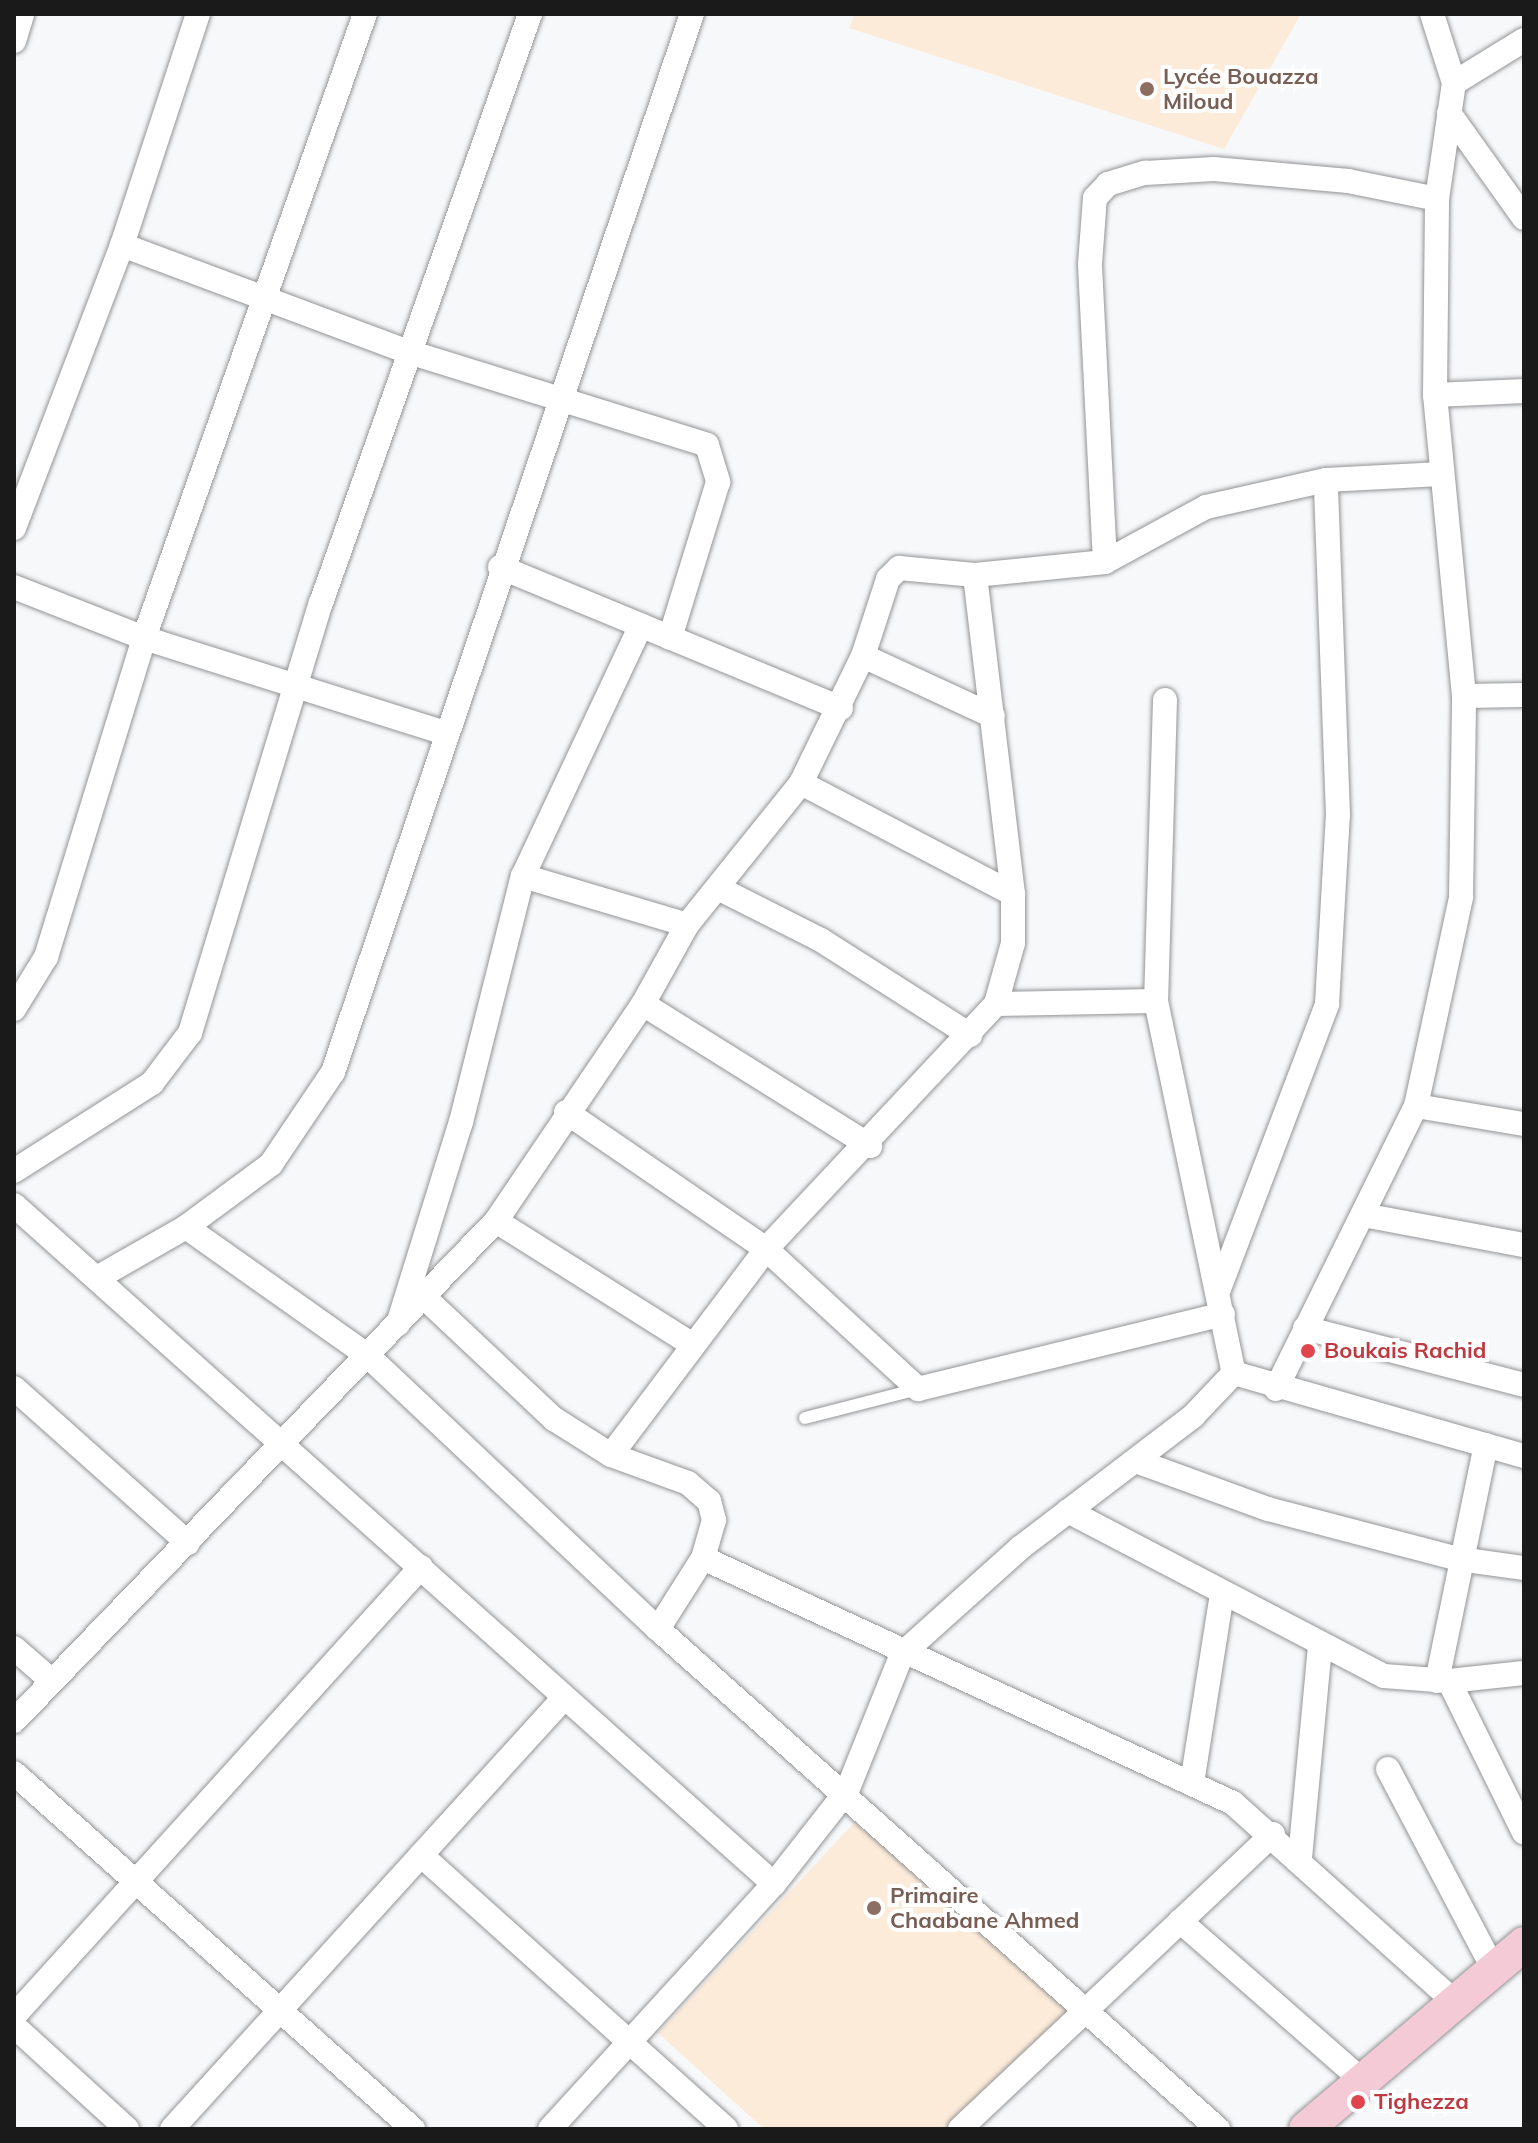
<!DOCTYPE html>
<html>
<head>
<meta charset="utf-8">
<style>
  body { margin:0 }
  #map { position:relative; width:1538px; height:2143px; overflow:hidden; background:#f7f8fa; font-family:Mulish,sans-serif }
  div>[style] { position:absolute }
  .education>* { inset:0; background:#fcebd9 }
  .roads { filter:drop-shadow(0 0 2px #939495) drop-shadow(0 0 2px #939495) }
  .lane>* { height:12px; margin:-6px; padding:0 6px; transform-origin:6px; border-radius:6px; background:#fff }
  .street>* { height:24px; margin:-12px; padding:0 12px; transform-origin:12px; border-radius:12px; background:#fff }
  .secondary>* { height:34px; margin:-17px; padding:0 17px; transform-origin:17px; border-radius:17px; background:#f4cad6 }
  .dots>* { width:22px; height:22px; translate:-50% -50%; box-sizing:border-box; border:4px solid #fff; border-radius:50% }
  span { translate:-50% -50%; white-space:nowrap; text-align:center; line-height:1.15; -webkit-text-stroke:8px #fff; paint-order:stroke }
  .education-label { font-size:22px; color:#785e54; font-weight:700 }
  .left { translate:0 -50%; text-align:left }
  .health-label { font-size:22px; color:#be3a42; font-weight:700 }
  .frame { position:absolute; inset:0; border:16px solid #1a1a1b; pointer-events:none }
</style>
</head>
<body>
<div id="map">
  <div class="education">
    <div style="clip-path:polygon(855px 14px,1301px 14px,1224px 149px,849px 28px)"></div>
    <div style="clip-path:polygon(863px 1813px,1083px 2003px,944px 2129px,764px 2129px,658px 2033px)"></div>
  </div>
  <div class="roads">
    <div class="lane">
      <div style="left:805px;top:1418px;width:117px;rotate:-14.4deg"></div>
    </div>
    <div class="street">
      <div style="left:14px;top:41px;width:28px;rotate:-73deg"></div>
      <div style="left:1454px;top:83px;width:82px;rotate:-31.6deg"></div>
      <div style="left:1449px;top:113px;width:129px;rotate:54.5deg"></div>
      <div style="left:122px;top:245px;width:303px;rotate:20.5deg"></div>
      <div style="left:406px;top:351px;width:315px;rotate:17.3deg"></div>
      <div style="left:707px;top:445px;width:39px;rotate:73deg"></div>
      <div style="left:718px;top:482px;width:163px;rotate:107.1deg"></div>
      <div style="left:1435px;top:395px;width:89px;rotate:-2.6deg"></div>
      <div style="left:14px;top:528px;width:303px;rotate:-69.1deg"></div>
      <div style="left:122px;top:245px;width:243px;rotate:-71.8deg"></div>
      <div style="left:1105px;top:562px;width:298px;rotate:-92.9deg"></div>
      <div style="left:1090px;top:264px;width:66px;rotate:-85.7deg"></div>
      <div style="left:1095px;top:198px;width:19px;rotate:-47deg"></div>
      <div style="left:1108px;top:184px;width:39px;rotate:-17deg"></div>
      <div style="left:1145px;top:173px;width:69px;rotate:-3.3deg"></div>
      <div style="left:1214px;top:169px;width:135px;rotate:5.1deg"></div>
      <div style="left:1348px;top:181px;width:91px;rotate:11.4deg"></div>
      <div style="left:500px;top:567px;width:369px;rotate:22.5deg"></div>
      <div style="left:14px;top:587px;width:140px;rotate:21.4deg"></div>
      <div style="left:144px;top:638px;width:317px;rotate:17.5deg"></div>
      <div style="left:863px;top:656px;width:143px;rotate:24.8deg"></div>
      <div style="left:1464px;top:696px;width:60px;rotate:-1deg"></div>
      <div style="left:1165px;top:700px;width:301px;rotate:91.7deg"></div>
      <div style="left:1156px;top:1001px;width:380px;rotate:78.2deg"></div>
      <div style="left:1234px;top:1373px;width:302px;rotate:16deg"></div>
      <div style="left:801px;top:783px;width:239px;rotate:27.6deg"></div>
      <div style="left:523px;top:876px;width:171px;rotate:16.6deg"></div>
      <div style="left:718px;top:888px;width:115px;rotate:26.8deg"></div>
      <div style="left:821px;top:940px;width:177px;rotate:32.5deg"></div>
      <div style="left:643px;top:1004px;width:268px;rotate:32deg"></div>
      <div style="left:996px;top:1004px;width:160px;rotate:-1.1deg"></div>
      <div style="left:14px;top:1009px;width:61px;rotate:-58.4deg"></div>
      <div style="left:46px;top:957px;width:334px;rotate:-72.9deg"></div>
      <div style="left:144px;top:638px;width:662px;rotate:-70.5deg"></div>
      <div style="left:1416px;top:1106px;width:109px;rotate:9.5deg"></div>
      <div style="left:566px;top:1112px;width:242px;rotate:34.4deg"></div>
      <div style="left:766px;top:1249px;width:207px;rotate:42.6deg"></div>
      <div style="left:918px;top:1389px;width:314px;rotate:-13.8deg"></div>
      <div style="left:14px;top:1171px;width:164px;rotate:-32.5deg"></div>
      <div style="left:152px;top:1083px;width:63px;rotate:-52.8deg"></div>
      <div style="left:190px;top:1033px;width:450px;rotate:-73.1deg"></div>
      <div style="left:321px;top:603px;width:625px;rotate:-70.46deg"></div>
      <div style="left:14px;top:1205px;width:1019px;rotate:41.78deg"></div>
      <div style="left:1363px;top:1215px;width:164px;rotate:10.6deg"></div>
      <div style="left:496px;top:1221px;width:233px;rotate:32.2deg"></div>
      <div style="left:186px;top:1227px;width:222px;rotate:35.3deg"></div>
      <div style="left:367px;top:1355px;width:400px;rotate:43.3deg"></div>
      <div style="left:658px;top:1629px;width:751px;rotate:41.76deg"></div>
      <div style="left:97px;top:1278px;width:103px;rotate:-29.8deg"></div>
      <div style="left:186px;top:1227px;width:106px;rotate:-36.5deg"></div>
      <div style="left:271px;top:1164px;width:111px;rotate:-56deg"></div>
      <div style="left:333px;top:1072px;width:1117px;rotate:-71.26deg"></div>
      <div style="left:1219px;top:1289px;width:305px;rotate:-69.2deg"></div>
      <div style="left:1327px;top:1004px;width:189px;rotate:-86.7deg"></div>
      <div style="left:1338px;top:815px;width:335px;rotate:-92.1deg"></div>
      <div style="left:425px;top:1298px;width:177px;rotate:43.2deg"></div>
      <div style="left:554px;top:1419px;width:67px;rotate:32.3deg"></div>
      <div style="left:611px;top:1455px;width:82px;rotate:20deg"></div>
      <div style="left:688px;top:1483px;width:28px;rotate:41deg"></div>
      <div style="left:709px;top:1501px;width:20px;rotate:75deg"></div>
      <div style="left:714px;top:1520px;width:40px;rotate:106deg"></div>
      <div style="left:703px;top:1558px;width:84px;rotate:122.4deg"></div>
      <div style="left:398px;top:1324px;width:212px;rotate:-72.7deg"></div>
      <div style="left:461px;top:1122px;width:254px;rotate:-75.9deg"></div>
      <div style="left:523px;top:876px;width:277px;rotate:-64.8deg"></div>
      <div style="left:1305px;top:1328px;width:226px;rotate:14.6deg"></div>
      <div style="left:14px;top:1388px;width:233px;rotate:41.7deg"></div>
      <div style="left:1276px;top:1389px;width:316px;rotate:-63.7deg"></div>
      <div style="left:1416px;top:1106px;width:214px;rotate:-77.8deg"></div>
      <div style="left:1461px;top:897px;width:201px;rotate:-89.1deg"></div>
      <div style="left:1464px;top:696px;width:302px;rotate:-95.5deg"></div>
      <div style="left:1435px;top:395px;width:196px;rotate:-89.4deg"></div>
      <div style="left:1437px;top:199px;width:117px;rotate:-81.7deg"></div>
      <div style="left:1454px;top:83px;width:72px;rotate:-107.7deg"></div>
      <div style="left:611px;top:1455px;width:258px;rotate:-53deg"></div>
      <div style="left:766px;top:1249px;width:336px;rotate:-46.8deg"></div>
      <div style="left:996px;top:1004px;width:63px;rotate:-74.4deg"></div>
      <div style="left:1013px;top:943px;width:49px;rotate:-90deg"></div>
      <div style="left:1013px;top:894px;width:321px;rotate:-96.8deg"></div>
      <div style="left:1136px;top:1461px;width:140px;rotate:20deg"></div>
      <div style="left:1268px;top:1509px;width:197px;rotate:14.7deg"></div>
      <div style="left:1459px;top:1559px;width:66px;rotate:7.9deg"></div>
      <div style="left:1068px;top:1511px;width:356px;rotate:27.6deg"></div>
      <div style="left:1384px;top:1676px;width:65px;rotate:4.4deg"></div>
      <div style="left:1449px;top:1681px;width:75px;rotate:-6.1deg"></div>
      <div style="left:703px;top:1558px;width:584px;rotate:24.81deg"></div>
      <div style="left:1233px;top:1803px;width:298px;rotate:41.9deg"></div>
      <div style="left:14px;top:1648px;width:49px;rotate:40.9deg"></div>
      <div style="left:1437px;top:1681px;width:241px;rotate:-78.3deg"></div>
      <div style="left:1449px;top:1681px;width:169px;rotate:63.7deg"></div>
      <div style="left:14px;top:1721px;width:694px;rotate:-46.05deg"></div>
      <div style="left:496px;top:1221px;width:262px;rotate:-55.9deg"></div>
      <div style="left:643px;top:1004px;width:90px;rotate:-60.9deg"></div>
      <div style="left:687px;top:925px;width:182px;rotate:-51.2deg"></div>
      <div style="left:801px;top:783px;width:141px;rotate:-64deg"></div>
      <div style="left:863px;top:656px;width:81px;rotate:-72deg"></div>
      <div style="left:888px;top:579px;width:16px;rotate:-45deg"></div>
      <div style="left:899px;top:568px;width:76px;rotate:5.3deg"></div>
      <div style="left:975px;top:575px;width:131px;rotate:-5.7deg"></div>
      <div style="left:1105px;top:562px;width:115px;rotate:-28.6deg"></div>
      <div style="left:1206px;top:507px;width:123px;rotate:-12.7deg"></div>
      <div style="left:1326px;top:480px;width:115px;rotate:-3deg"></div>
      <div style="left:1388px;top:1769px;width:227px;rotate:62.2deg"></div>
      <div style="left:14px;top:1773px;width:535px;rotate:41.74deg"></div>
      <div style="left:1192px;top:1783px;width:192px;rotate:-81deg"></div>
      <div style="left:421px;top:1855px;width:410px;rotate:41.9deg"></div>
      <div style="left:1300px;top:1858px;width:211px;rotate:-84.6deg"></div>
      <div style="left:1180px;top:1921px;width:243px;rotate:41.2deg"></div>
      <div style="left:14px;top:2016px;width:606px;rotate:-47.81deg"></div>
      <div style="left:14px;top:2026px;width:153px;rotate:42.3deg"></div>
      <div style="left:172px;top:2129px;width:581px;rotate:-47.72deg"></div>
      <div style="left:550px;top:2129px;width:332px;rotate:-47.6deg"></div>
      <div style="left:774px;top:1884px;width:118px;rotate:-51.9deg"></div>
      <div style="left:847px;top:1791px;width:148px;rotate:-68.1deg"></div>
      <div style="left:902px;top:1654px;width:159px;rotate:-41.9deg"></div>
      <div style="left:1020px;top:1548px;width:218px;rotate:-37.3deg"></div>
      <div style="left:1193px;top:1416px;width:59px;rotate:-46.4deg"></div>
      <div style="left:960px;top:2129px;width:430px;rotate:-43.3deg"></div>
    </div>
    <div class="secondary">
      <div style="left:1306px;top:2129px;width:286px;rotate:-40.3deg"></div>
    </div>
  </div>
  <div class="dots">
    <div style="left:1147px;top:89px;background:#8d6e63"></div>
    <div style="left:1308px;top:1351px;background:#e0444e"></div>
    <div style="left:874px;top:1908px;background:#8d6e63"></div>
    <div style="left:1358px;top:2102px;background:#e0444e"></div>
  </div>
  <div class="education-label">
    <span class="left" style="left:1163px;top:89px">Lycée Bouazza<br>Miloud</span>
    <span class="left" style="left:890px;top:1908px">Primaire<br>Chaabane Ahmed</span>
  </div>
  <div class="health-label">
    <span class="left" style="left:1324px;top:1351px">Boukais Rachid</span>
    <span class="left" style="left:1374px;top:2102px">Tighezza</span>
  </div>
  <div class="frame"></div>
</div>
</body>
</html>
